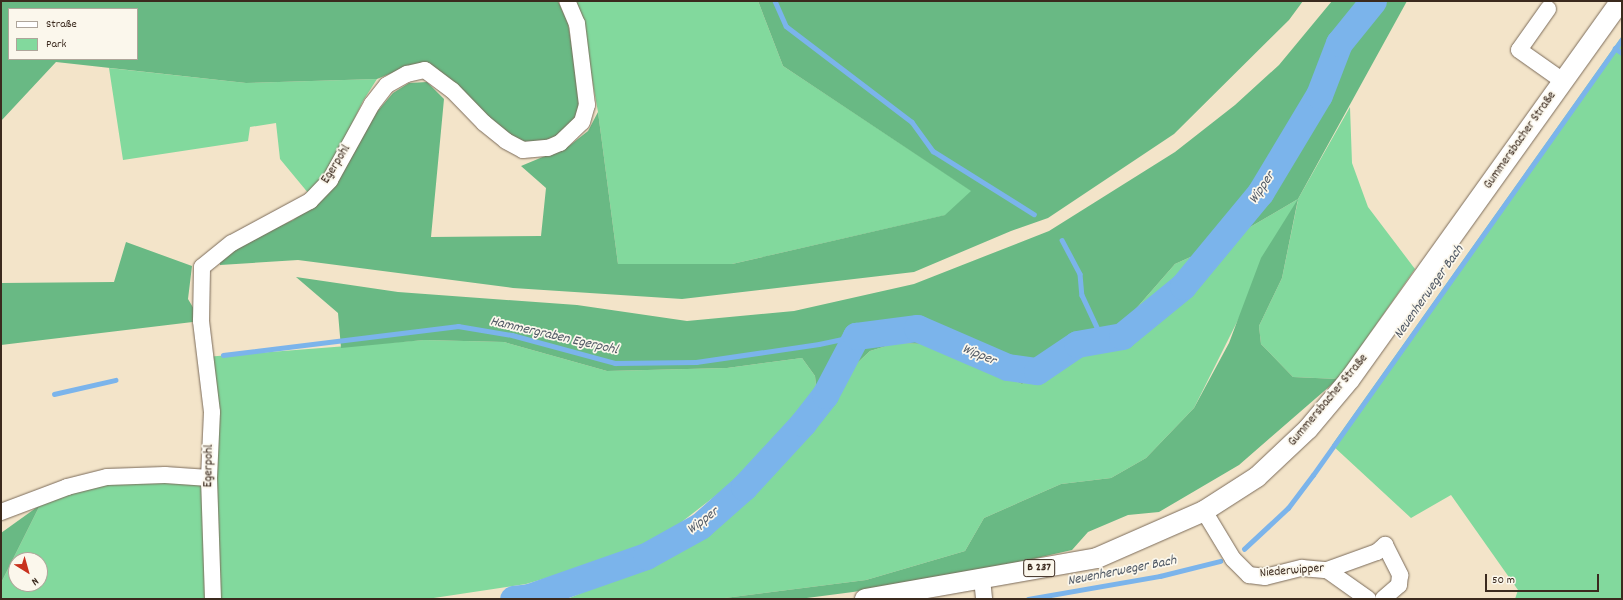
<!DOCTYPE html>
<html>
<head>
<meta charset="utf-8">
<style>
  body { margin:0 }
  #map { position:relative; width:1623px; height:600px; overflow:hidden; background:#f3e4c9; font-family:Dekko,sans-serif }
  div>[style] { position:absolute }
  .green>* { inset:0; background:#82d99d }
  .forest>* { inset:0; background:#69b984 }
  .stream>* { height:4.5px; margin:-2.25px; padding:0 2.25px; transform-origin:2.25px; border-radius:2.25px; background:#7bb4eb }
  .river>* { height:27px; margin:-13.5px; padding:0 13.5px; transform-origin:13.5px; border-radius:13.5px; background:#7bb4eb }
  .roads { filter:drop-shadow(0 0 1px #7b6b5a) drop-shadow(0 0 1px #7b6b5a) }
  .minor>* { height:16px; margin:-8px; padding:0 8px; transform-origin:8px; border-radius:8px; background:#fff }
  .major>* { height:20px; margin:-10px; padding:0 10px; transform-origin:10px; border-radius:10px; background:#fff }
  span { translate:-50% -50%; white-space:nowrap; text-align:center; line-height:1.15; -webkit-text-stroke:3.5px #fbf7ec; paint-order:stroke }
  .shield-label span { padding:1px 3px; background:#fbf7ec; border:1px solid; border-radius:3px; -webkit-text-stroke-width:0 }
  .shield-label { font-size:12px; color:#3b2a1e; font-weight:700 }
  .street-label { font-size:13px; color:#3b2a1e }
  .water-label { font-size:14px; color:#515a66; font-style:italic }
  .frame { position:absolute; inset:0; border:2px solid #3b2a1e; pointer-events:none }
  .legend { position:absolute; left:8px; top:8px; width:130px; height:52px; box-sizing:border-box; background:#fbf7ec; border:1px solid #aea59a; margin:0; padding:5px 7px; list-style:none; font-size:12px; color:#3b2a1e }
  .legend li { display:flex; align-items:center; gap:8px; height:20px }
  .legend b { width:20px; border:1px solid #aea59a }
  .north { position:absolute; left:8px; top:552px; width:40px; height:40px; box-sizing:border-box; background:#fbf7ec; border:1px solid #aea59a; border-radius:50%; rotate:143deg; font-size:11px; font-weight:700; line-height:16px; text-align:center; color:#3b2a1e }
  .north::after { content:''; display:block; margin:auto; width:14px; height:18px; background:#c8321e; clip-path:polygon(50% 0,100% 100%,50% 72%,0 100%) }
  .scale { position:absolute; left:1485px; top:574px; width:114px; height:18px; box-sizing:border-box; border:2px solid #3b2a1e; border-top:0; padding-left:5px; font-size:12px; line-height:14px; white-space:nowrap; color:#3b2a1e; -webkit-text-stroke:3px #fbf7ec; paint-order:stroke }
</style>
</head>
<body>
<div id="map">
  <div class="green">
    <div style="clip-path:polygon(571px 1px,758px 1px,783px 66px,972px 191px,946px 215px,732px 264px,618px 264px,598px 112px,582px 23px)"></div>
    <div style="clip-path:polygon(1622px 36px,1622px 599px,1515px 599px,1518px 590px,1451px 495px,1411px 518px,1332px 445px)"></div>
    <div style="clip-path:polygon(109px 68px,246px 83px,377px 79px,363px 101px,325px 179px,309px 194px,280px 159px,276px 123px,250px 127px,248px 141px,123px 160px)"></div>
    <div style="clip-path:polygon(1350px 107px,1352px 163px,1368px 207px,1415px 269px,1338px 379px,1293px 377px,1261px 344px,1259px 326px,1282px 278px,1298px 200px,1194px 408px,1146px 458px,1111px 478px,1061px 484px,984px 518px,965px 551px,866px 580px,717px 599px,567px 599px,649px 565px,710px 526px,759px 484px,829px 401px,855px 365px,870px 351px,896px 343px,927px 344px,1022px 384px,1106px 343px,1175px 264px,1228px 240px,1298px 199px)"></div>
    <div style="clip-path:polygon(evenodd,424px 340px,504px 342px,607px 371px,727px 368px,802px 358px,815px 376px,817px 395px,741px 476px,679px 524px,631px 553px,526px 584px,427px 599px,1px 599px,1px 583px,40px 505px,67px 487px,209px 478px,205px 357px,424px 340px,16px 560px,40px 560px,40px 584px,16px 584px,16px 560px)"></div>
  </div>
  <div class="forest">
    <div style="clip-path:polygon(evenodd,1px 1px,558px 1px,568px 23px,581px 104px,571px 127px,558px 140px,527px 143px,512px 140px,486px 118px,459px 86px,428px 63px,407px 67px,377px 79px,246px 83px,56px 62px,1px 121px,1px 1px,9px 9px,137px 9px,137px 59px,9px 59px,9px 9px)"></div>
    <div style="clip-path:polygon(758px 1px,1303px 1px,1289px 20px,1174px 134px,1048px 218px,1011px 231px,914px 272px,682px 299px,513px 288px,298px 260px,220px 265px,219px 258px,238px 245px,293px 220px,317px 203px,334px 184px,376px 113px,393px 93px,409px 83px,427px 82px,444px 99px,431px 237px,541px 236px,546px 188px,521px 166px,569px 146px,588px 131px,598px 112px,618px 264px,732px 264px,945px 215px,971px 191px,783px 66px)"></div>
    <div style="clip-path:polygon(1332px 1px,1407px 1px,1298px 199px,1282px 278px,1259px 326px,1261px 344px,1293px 377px,1338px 379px,1239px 465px,1159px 512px,1128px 515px,1088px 532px,1072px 550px,984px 570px,853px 592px,799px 599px,717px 599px,866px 580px,965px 551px,984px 518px,1061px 484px,1111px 478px,1146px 458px,1194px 408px,1229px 343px,1261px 258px,1298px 199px,1228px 240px,1175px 264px,1106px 343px,1022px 384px,927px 344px,896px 343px,870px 351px,855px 365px,833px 361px,817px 395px,815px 376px,802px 358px,727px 368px,607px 371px,504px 342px,424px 340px,341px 348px,338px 313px,296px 277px,398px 292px,577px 305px,687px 321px,794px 311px,914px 284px,1049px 231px,1175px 152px,1235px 105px,1279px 65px)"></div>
    <div style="clip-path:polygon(126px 242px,192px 266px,188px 299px,201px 321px,1px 345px,1px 283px,114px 282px)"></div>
    <div style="clip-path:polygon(40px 505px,1px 583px,1px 533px)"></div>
  </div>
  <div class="stream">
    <div style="left:775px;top:1px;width:27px;rotate:66deg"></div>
    <div style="left:786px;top:26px;width:158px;rotate:37.3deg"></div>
    <div style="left:912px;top:122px;width:36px;rotate:54deg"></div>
    <div style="left:933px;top:151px;width:119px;rotate:32deg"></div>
    <div style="left:1615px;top:48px;width:9px;rotate:36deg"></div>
    <div style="left:1062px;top:240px;width:38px;rotate:62deg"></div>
    <div style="left:1080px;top:274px;width:21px;rotate:85deg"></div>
    <div style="left:1082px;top:295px;width:50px;rotate:65deg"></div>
    <div style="left:223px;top:355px;width:237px;rotate:-7deg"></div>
    <div style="left:458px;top:326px;width:55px;rotate:9.5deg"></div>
    <div style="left:512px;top:335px;width:107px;rotate:15.2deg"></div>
    <div style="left:615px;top:363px;width:81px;rotate:-0.7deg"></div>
    <div style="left:696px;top:362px;width:124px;rotate:-8.3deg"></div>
    <div style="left:819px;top:344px;width:38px;rotate:-12deg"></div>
    <div style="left:54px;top:394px;width:63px;rotate:-12.9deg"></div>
    <div style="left:1244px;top:549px;width:60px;rotate:-43deg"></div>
    <div style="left:1288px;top:508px;width:41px;rotate:-52.9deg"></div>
    <div style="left:1313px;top:475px;width:534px;rotate:-54.67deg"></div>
    <div style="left:1028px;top:599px;width:134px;rotate:-9.9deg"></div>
    <div style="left:1160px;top:576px;width:62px;rotate:-14deg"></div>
  </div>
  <div class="river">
    <div style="left:513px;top:599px;width:16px;rotate:-7deg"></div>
    <div style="left:529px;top:597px;width:124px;rotate:-19.3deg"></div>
    <div style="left:646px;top:556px;width:62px;rotate:-29.1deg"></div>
    <div style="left:700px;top:526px;width:59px;rotate:-41.6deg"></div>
    <div style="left:744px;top:487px;width:87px;rotate:-47.3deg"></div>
    <div style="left:803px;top:423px;width:36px;rotate:-52deg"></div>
    <div style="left:825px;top:395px;width:67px;rotate:-62.3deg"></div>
    <div style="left:856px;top:336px;width:62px;rotate:-7.5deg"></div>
    <div style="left:917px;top:328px;width:98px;rotate:23.4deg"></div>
    <div style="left:1007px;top:367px;width:30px;rotate:8deg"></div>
    <div style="left:1037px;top:371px;width:48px;rotate:-34deg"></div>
    <div style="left:1077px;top:344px;width:46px;rotate:-10.1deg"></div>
    <div style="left:1122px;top:336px;width:79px;rotate:-39.3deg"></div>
    <div style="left:1183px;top:286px;width:121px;rotate:-50.4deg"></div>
    <div style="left:1260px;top:193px;width:114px;rotate:-59deg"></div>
    <div style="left:1319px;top:95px;width:56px;rotate:-69deg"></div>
    <div style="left:1339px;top:43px;width:54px;rotate:-51deg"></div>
  </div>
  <div class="roads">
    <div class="minor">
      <div style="left:1548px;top:9px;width:50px;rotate:125.3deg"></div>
      <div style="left:1519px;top:50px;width:54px;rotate:35.2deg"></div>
      <div style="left:1204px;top:511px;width:56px;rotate:58.9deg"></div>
      <div style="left:1233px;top:559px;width:23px;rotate:45deg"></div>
      <div style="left:1249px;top:575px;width:16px;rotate:7deg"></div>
      <div style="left:1265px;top:577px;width:38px;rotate:-14deg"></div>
      <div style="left:1302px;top:568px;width:25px;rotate:5deg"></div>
      <div style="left:1327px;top:570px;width:53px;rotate:-19.8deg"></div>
      <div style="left:1377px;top:552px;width:11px;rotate:-41deg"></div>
      <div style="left:1385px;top:545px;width:34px;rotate:63deg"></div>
      <div style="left:1400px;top:575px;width:10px;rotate:96deg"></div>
      <div style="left:1399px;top:585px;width:21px;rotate:139deg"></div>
      <div style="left:1px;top:512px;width:71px;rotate:-20.7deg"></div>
      <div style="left:67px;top:487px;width:41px;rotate:-14deg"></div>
      <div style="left:107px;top:477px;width:58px;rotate:-2deg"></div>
      <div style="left:165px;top:475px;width:44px;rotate:3.9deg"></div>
      <div style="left:1327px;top:570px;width:50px;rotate:35.3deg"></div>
      <div style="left:982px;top:579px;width:20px;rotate:84deg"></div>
      <div style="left:213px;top:599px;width:121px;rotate:-91.9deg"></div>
      <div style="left:209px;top:478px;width:66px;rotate:-87.4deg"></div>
      <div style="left:212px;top:412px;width:92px;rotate:-96.9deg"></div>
      <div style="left:201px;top:321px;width:54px;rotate:-88.9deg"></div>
      <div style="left:202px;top:267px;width:38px;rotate:-39deg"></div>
      <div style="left:232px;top:243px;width:89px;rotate:-28.3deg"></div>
      <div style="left:310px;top:201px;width:29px;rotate:-46deg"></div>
      <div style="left:330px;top:180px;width:87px;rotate:-61.1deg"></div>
      <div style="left:372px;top:104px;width:24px;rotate:-52deg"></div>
      <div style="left:387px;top:85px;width:23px;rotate:-29deg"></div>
      <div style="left:407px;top:74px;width:18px;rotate:-13deg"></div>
      <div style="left:425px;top:70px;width:34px;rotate:37deg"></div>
      <div style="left:452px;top:90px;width:46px;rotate:45.9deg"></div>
      <div style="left:484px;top:123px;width:28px;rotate:39deg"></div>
      <div style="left:506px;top:141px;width:19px;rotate:28deg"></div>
      <div style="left:523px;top:150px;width:25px;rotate:-5deg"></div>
      <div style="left:548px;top:148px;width:13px;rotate:-23deg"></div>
      <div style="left:560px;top:143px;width:30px;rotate:-44deg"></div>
      <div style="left:582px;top:122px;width:18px;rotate:-74deg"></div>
      <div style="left:587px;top:105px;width:82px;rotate:-97deg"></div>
      <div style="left:577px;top:24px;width:25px;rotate:-113deg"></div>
    </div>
    <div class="major">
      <div style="left:865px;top:599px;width:236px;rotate:-10deg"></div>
      <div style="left:1097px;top:558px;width:117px;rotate:-23.7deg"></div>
      <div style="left:1204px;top:511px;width:63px;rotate:-32.7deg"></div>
      <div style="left:1257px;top:477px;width:70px;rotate:-43.3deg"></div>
      <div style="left:1308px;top:429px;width:65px;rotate:-50deg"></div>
      <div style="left:1350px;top:379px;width:465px;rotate:-54.4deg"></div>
    </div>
  </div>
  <div class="shield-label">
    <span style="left:1039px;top:568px">B 237</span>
  </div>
  <div class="street-label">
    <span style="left:1521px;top:141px;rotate:-55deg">Gummersbacher Straße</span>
    <span style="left:337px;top:165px;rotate:-58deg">Egerpohl</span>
    <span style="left:1329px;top:401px;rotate:-50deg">Gummersbacher Straße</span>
    <span style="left:210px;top:466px;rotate:-89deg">Egerpohl</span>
    <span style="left:1292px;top:572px;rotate:-5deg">Niederwipper</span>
  </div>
  <div class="water-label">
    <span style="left:1262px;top:188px;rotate:-56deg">Wipper</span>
    <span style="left:1429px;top:292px;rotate:-55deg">Neuenherweger Bach</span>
    <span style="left:554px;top:336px;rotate:13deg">Hammergraben Egerpohl</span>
    <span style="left:979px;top:355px;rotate:23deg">Wipper</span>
    <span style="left:703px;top:521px;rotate:-37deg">Wipper</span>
    <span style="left:1122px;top:571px;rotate:-11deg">Neuenherweger Bach</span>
  </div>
  <div class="frame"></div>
  <ul class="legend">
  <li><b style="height:5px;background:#fff"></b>Straße</li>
  <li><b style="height:11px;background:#82d99d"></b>Park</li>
  </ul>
  <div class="north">N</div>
  <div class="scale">50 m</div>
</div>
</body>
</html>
